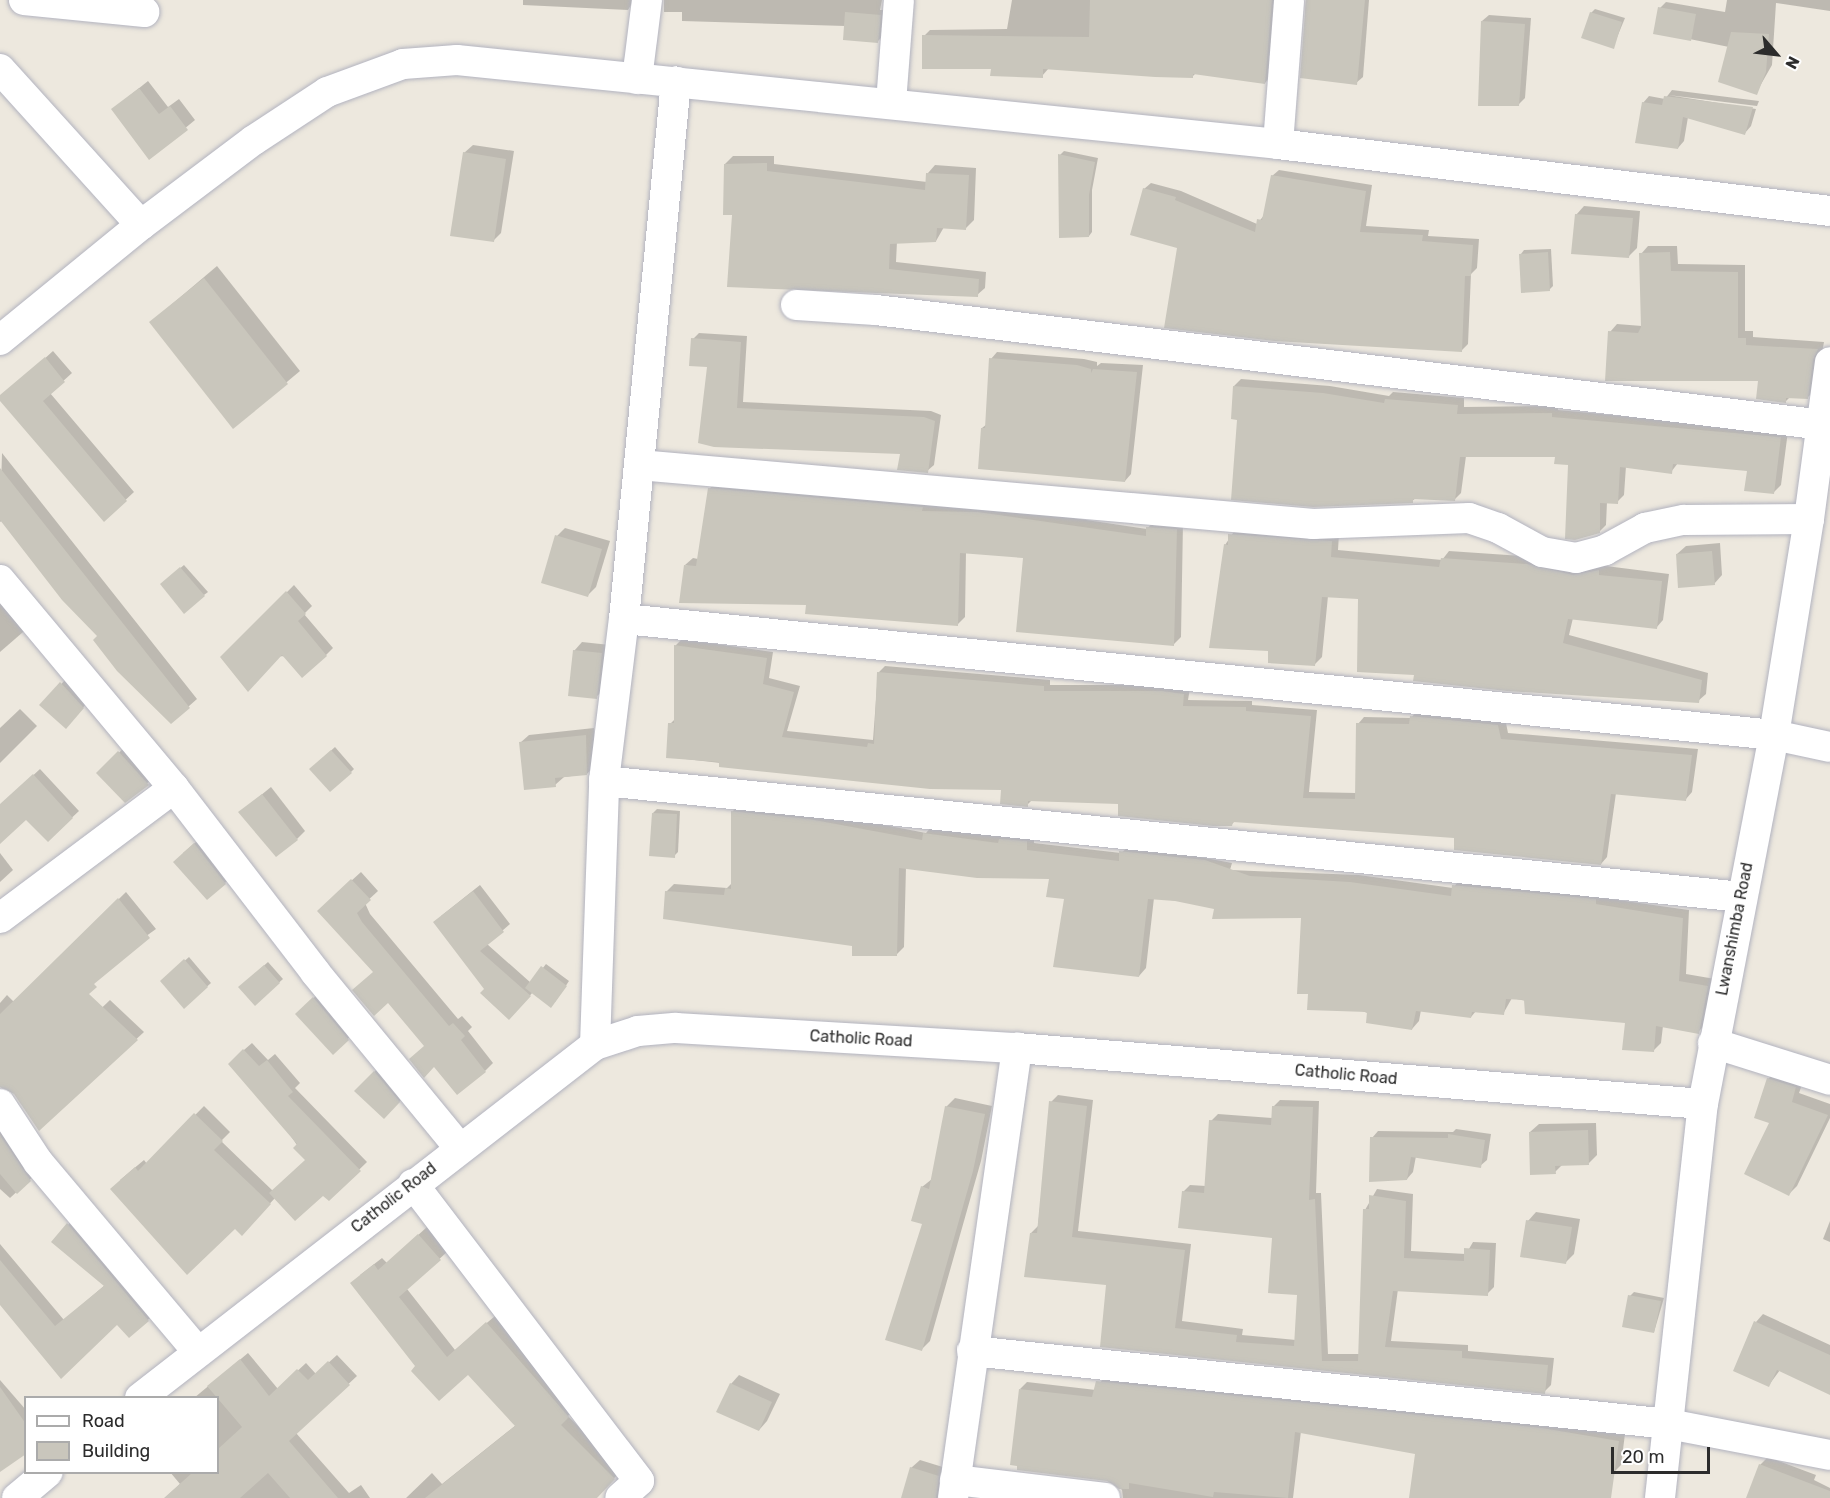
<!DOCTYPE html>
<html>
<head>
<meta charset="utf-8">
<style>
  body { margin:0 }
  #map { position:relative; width:1830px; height:1498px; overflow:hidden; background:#ede8de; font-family:Rubik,sans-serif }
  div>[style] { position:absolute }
  .shadow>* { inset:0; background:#0003 }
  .building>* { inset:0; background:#c9c6bc }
  .roads { filter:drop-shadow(0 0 2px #b2b3bf) drop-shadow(0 0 2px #b2b3bf) }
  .street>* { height:30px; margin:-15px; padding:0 15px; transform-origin:15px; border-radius:15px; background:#fff }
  span { translate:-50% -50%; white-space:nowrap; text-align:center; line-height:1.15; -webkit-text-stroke:5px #fff; paint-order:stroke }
  .street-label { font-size:16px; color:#2c2c2c }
  .legend { position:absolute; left:24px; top:1396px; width:195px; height:78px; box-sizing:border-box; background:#fff; border:2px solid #ababab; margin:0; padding:8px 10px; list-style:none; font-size:18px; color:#2c2c2c }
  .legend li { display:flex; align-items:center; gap:12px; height:30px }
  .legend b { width:30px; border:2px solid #ababab }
  .north { position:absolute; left:1746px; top:24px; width:60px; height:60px; -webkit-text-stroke:4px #fff; paint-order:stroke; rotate:118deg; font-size:16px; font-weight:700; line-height:24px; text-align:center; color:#2c2c2c }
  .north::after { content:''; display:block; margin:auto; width:21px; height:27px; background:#2c2c2c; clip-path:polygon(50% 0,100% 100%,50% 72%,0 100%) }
  .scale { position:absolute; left:1611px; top:1447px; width:99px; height:27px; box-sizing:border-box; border:3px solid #2c2c2c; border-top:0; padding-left:8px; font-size:18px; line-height:21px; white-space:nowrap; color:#2c2c2c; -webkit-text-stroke:4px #fff; paint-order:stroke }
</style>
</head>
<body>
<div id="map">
  <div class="shadow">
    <div style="clip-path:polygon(523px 0,634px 0,628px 10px,523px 5px)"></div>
    <div style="clip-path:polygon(664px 0,882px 0,880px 10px,885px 10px,883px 36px,878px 41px,845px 26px,682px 21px,682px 12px,664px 12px)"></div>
    <div style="clip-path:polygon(1012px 0,1277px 0,1271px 76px,1265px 83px,1196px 73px,1192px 77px,1049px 68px,1042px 76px,924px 36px,930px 30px,1007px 29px)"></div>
    <div style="clip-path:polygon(1306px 0,1369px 0,1363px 77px,1356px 83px,1302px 77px)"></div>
    <div style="clip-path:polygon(1727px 0,1830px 0,1830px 11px,1776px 3px,1772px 65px,1756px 93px,1729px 47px,1655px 32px,1660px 8px,1666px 2px,1725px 12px)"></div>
    <div style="clip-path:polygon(1595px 9px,1625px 18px,1613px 47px,1591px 13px)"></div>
    <div style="clip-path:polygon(1489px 15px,1531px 18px,1525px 98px,1518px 105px,1482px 21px)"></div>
    <div style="clip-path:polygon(148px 81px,168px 107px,179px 99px,195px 120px,149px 158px,113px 109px)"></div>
    <div style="clip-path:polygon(1672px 90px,1759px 101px,1757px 106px,1668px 95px,1756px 109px,1751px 126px,1745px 133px,1688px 117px,1684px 141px,1678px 148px,1643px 103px,1649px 96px,1665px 99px)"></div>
    <div style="clip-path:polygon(473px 145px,514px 151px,501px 233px,493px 241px,464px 153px)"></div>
    <div style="clip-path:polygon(1064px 151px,1098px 158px,1092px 190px,1092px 232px,1089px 236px,1060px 155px)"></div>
    <div style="clip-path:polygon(733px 156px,774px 156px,774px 164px,927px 182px,928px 173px,935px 165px,976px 168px,974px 220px,966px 228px,944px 227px,936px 241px,897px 242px,896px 262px,986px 272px,985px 288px,977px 295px,729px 285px,734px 214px,725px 164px)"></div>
    <div style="clip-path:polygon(1279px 170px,1372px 185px,1366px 226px,1429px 230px,1428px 236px,1479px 239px,1477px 268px,1471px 274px,1468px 344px,1461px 351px,1179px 247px,1144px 189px,1151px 183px,1181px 191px,1257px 224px,1265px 214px,1272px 176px)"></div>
    <div style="clip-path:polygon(1584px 206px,1640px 211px,1637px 248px,1628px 257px,1576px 215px)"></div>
    <div style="clip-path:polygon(1648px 246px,1677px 246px,1678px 264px,1745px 265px,1745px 331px,1753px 331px,1753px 337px,1824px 342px,1815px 390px,1807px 398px,1790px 397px,1785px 402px,1760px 380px,1610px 332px,1617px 324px,1642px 326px,1641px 254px)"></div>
    <div style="clip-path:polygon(1551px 249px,1553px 286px,1549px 290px,1521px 254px,1524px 250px)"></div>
    <div style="clip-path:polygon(217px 266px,300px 371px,233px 427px,151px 322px)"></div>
    <div style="clip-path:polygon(699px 333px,747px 336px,743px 402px,931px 411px,941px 415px,934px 465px,927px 471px,902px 452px,715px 446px,709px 365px,693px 339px)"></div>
    <div style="clip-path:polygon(53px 351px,72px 373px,50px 393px,134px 492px,104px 520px,0 399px)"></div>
    <div style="clip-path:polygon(997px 352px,1084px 359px,1097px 362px,1097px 366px,1101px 363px,1143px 365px,1131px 474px,1125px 481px,982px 428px,987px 424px,991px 359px)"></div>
    <div style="clip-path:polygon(1241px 379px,1330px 386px,1389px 396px,1393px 392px,1464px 398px,1464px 407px,1558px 406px,1558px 410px,1788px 431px,1781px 485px,1774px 492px,1748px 469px,1678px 463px,1671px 472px,1626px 466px,1624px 495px,1617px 502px,1607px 502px,1606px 525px,1599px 532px,1569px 464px,1556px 455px,1466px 456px,1461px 493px,1454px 500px,1416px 498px,1412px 501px,1238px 418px,1234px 386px)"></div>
    <div style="clip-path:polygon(2px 453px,197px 699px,171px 722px,3px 520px,0 522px)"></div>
    <div style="clip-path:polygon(717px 482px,986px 505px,1147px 529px,1155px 520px,1183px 523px,1181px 637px,1174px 644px,1024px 557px,966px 552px,965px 617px,957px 625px,807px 604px,685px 565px,693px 558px,698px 559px,709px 489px)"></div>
    <div style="clip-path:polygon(1237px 527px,1339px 534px,1338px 550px,1442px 560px,1449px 551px,1535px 557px,1669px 574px,1663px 620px,1656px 628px,1573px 618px,1569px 635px,1708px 673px,1706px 694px,1698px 701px,1415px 673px,1360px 598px,1328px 596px,1322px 657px,1315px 664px,1270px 650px,1225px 545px)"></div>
    <div style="clip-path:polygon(565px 528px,610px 541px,596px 587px,588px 595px,557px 536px)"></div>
    <div style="clip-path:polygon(1720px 543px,1722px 575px,1714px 584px,1677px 554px,1686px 546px)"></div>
    <div style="clip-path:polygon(184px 565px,208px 592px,204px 595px,165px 581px)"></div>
    <div style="clip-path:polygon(294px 585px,312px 606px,304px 614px,333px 648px,326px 655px,222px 658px)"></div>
    <div style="clip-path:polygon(0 587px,30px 626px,0 652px)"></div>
    <div style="clip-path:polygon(682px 639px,773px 652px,769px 678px,800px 686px,787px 731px,873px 740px,878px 673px,885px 666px,1050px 680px,1050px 685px,1170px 685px,1190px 688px,1188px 700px,1252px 701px,1252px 705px,1317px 710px,1309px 792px,1356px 793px,1358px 724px,1364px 717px,1411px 718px,1418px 710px,1505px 718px,1508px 733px,1698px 749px,1692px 792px,1686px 799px,1616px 793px,1607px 857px,1601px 864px,1456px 837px,1235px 821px,1232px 824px,1119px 803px,1033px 799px,1027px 805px,1003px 788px,930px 787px,668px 757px,670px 724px,676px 718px,675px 646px)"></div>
    <div style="clip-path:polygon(582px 642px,610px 645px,605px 689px,596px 697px,574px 651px)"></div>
    <div style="clip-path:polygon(65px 680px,87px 703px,66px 727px,42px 705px)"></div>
    <div style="clip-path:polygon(20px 709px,37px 726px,0 763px,0 728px)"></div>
    <div style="clip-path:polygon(594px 728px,595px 765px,587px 774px,564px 777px,555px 785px,520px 743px,529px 735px)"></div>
    <div style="clip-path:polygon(128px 744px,156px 776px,125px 801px,98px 773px)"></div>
    <div style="clip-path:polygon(335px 747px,354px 769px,351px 772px,315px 765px)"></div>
    <div style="clip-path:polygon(40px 769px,79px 811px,48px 840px,26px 817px,0 842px,0 806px)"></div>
    <div style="clip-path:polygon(271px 787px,305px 831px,297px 839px,240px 812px)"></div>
    <div style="clip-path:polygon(740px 804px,817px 812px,926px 833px,932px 826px,1034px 834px,1034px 843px,1121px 853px,1132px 844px,1232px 863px,1230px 870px,1359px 875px,1453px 888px,1461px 878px,1689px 910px,1686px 974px,1715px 979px,1706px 1024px,1698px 1032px,1663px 1026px,1661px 1043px,1653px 1051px,1626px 1022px,1512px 998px,1503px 1014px,1476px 1011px,1471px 1017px,1421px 1010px,1419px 1021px,1412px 1029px,1309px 992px,1303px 916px,1154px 898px,1146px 968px,1139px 976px,1050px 877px,906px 867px,904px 947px,897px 954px,666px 892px,674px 884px,727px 888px,733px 882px,732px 812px)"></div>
    <div style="clip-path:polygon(657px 809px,680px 811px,678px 852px,674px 856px,653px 813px)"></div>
    <div style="clip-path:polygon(203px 836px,233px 875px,225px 883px,183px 853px)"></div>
    <div style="clip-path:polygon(0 853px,13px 870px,0 882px)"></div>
    <div style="clip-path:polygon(361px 872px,378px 891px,365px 903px,370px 914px,458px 1019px,462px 1016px,472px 1027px,468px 1031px,493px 1063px,485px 1071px,426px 1045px,328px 902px)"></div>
    <div style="clip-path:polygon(480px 885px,510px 924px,487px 944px,531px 983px,546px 964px,569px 981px,555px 1002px,533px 992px,516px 1011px,486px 989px,441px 916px)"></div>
    <div style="clip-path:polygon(126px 892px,156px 929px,0 1041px,0 1003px,7px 995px,14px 1002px)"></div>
    <div style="clip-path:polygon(189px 957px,211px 983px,184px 1007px,162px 981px)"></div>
    <div style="clip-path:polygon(268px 962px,283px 979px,255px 1004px,240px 987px)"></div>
    <div style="clip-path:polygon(322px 990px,356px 1031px,333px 1053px,297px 1014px)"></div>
    <div style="clip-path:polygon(110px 1000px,144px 1032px,39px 1129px,23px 1083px)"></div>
    <div style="clip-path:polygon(252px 1043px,268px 1060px,275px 1054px,300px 1083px,295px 1088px,367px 1162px,329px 1199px,324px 1193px,275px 1198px,250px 1225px,235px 1227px,120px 1180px,144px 1160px,147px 1164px,204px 1106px,230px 1132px,221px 1141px,273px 1191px,307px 1160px,237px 1056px)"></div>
    <div style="clip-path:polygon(378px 1068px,403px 1098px,384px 1117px,356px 1091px)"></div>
    <div style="clip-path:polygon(1776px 1071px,1804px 1079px,1799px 1093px,1830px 1104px,1830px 1118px,1797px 1186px,1789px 1194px,1771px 1122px,1768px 1079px)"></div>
    <div style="clip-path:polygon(1058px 1095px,1093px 1100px,1078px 1231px,1191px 1244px,1182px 1321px,1243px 1329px,1242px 1335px,1296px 1340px,1299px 1294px,1274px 1236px,1183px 1192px,1190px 1185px,1206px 1186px,1211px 1121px,1218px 1114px,1273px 1118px,1273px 1107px,1280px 1100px,1319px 1101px,1316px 1193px,1321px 1193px,1328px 1354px,1359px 1354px,1365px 1210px,1377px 1189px,1413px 1194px,1411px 1251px,1466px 1254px,1473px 1242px,1496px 1243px,1494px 1287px,1487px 1294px,1398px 1289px,1391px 1341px,1468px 1345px,1468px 1351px,1554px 1358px,1551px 1385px,1544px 1392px,1102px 1346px,1108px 1284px,1031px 1233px,1038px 1226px,1051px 1102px)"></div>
    <div style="clip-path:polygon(955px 1098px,992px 1106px,981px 1161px,930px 1341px,922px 1349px,922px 1187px,932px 1179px,946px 1107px)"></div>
    <div style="clip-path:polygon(0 1119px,37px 1173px,10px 1198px,0 1189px)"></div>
    <div style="clip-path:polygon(1596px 1123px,1597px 1155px,1589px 1163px,1563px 1164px,1555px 1172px,1530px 1132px,1539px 1124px)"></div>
    <div style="clip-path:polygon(1456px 1129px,1491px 1134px,1487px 1160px,1480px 1166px,1416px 1156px,1413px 1172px,1407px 1179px,1372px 1138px,1378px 1131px,1453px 1132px)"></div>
    <div style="clip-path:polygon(1536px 1212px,1580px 1219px,1574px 1254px,1566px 1262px,1528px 1221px)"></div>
    <div style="clip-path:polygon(75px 1217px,156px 1313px,129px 1336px,117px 1323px,62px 1376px,0 1300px,0 1244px,64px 1320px,105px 1285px,53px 1242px)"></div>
    <div style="clip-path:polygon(1830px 1221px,1830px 1242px,1823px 1239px)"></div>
    <div style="clip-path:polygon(427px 1227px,448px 1251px,407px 1289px,455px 1350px,495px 1316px,576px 1408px,568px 1416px,622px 1470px,595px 1498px,406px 1498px,432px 1473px,442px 1484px,516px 1425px,468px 1373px,417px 1366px,360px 1275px,382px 1258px,387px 1263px)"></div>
    <div style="clip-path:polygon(1634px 1292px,1664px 1298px,1654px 1332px,1630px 1296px)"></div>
    <div style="clip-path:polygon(1763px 1314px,1830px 1345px,1830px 1389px,1780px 1370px,1769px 1385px,1756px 1322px)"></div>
    <div style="clip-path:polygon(248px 1353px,278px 1389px,306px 1363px,316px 1374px,337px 1355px,357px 1376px,296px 1433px,349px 1493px,361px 1485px,370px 1498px,165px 1498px,180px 1484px,170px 1472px,218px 1472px,218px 1398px,194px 1398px)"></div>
    <div style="clip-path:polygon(739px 1375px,780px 1394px,767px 1421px,759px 1430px,731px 1384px)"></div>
    <div style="clip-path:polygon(1105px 1375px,1625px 1434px,1621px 1465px,1614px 1472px,1543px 1498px,1410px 1498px,1416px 1453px,1301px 1431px,1293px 1498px,1123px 1498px,1122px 1490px,1020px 1389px,1027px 1382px,1096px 1390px)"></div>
    <div style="clip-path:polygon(0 1380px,26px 1410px,26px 1452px,0 1470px)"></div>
    <div style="clip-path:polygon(1768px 1457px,1816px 1475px,1814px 1480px,1830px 1488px,1830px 1498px,1747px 1498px,1760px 1465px)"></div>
    <div style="clip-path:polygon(920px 1460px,946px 1468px,947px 1498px,903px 1498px,911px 1468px)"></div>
  </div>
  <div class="building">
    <div style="clip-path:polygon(1090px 0,1272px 0,1265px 84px,1193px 74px,1193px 78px,1155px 77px,1043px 69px,1043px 78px,990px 76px,991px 69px,922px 69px,922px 35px,1089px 37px)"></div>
    <div style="clip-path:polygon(1306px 0,1365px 0,1357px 85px,1300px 78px)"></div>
    <div style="clip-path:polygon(1658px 7px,1696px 14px,1691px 41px,1653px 34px)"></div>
    <div style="clip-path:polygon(845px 12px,881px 15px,878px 43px,843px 40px)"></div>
    <div style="clip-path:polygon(1590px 12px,1622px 22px,1614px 49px,1581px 38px)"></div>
    <div style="clip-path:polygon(1481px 21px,1525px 24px,1519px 106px,1478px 106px)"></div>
    <div style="clip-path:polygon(1731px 32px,1769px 34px,1766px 72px,1757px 95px,1718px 82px)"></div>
    <div style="clip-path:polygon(139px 88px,159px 114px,170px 106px,188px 130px,149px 160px,111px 109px)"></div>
    <div style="clip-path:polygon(1664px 96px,1753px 107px,1745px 135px,1683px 117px,1678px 149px,1635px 143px,1642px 102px,1662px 105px)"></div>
    <div style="clip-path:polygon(463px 152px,506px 159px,494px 242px,450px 236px)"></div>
    <div style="clip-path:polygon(1058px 154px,1095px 162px,1089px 195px,1089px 237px,1059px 238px)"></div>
    <div style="clip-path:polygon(767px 163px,767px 171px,925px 190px,926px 173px,969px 175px,966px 230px,937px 228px,936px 242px,890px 244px,889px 269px,979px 279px,978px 297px,727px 287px,732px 215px,723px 215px,724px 164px)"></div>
    <div style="clip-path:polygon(1271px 175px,1366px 191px,1360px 232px,1423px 235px,1422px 241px,1473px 245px,1471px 276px,1465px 276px,1462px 352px,1274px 341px,1164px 328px,1177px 248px,1130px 235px,1143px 188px,1176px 197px,1175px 200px,1255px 232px,1257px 219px,1262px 220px)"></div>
    <div style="clip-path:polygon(1575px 214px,1633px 218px,1629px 258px,1571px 254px)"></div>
    <div style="clip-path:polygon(1548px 252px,1550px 291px,1521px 293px,1519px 254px)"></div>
    <div style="clip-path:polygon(1670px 252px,1671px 271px,1738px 272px,1738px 338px,1746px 338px,1746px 345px,1818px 349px,1813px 360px,1808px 399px,1786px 398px,1786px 403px,1756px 399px,1758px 381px,1605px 381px,1608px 331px,1638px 333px,1641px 327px,1639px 253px)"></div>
    <div style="clip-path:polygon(204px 278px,288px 384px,233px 429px,149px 322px)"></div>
    <div style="clip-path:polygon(691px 338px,741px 342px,737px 408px,924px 417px,935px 421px,928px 473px,897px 470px,900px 454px,714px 447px,698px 443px,707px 367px,689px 366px)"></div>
    <div style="clip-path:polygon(45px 357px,65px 382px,43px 401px,127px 501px,104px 522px,0 401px,0 395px)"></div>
    <div style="clip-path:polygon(989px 358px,1077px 365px,1091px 369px,1091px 373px,1093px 369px,1137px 372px,1125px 482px,978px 469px,981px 428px,985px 428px)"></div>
    <div style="clip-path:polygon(1233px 386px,1323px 393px,1384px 403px,1385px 399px,1458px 405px,1457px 414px,1552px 413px,1552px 417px,1781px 437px,1774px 494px,1744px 491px,1747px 471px,1673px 464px,1672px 474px,1620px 467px,1618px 504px,1600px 503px,1600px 533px,1575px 540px,1565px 539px,1568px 465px,1554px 464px,1555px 457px,1460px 457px,1455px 501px,1413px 499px,1413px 503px,1313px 507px,1231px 500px,1237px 420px,1231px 419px)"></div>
    <div style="clip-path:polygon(0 468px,190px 708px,171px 724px,117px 671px,93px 640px,97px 636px,62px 600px,0 520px)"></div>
    <div style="clip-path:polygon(708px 488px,923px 507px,922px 511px,978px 512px,1146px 536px,1146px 527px,1177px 529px,1174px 646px,1016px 632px,1023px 558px,960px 553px,958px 626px,805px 614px,806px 605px,679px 603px,684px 565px,696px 566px)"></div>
    <div style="clip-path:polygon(1228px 534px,1332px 541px,1331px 557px,1439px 567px,1441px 558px,1527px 564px,1573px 575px,1599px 570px,1599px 575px,1662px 581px,1657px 629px,1568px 619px,1563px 643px,1702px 680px,1699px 703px,1507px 691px,1413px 681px,1414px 675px,1357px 672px,1358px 599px,1322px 597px,1315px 666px,1268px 663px,1268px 651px,1209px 648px,1224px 544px,1228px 545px)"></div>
    <div style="clip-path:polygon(555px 535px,602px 549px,588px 597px,541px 583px)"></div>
    <div style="clip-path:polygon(1712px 551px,1715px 585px,1678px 588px,1676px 554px)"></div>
    <div style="clip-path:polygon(180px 567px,205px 596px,184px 614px,160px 584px)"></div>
    <div style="clip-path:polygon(286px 591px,306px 614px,298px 621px,327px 656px,302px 678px,282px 655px,248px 692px,220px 657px)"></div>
    <div style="clip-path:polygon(674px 645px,767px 658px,763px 684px,794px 692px,782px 737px,867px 747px,868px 743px,874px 744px,877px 672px,1044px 686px,1044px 691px,1162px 691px,1184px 694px,1183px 706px,1246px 707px,1246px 711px,1311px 716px,1303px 798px,1355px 799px,1356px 723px,1409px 724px,1410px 716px,1498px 725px,1501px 739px,1692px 755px,1686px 801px,1611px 794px,1601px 865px,1454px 850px,1454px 838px,1233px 822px,1232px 826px,1213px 826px,1118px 816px,1118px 804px,1028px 801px,1028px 807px,1000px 804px,1001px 790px,930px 789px,719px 767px,719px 762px,666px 758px,668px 723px,674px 723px)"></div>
    <div style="clip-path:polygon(573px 650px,602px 653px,597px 699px,568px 696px)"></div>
    <div style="clip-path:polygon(60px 682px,84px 708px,66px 729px,39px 705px)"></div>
    <div style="clip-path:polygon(586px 735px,587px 775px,555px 778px,556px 787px,524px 790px,519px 742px)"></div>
    <div style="clip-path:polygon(331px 750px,352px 773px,330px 792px,309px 769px)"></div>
    <div style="clip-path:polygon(118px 751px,149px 785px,125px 803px,96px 773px)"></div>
    <div style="clip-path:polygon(33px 774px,73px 818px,48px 842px,26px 820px,0 844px,0 804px)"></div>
    <div style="clip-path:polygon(262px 794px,298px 840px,276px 857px,238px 812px)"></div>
    <div style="clip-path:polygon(731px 811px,809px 819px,922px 840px,923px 833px,998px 843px,999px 839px,1027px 841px,1027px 850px,1119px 861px,1119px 851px,1205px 860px,1250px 876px,1350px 882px,1451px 896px,1452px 885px,1596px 899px,1596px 904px,1683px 918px,1679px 981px,1708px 986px,1699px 1034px,1656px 1026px,1654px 1052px,1622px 1050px,1625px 1023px,1525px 1014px,1524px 1000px,1506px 999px,1504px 1015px,1472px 1012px,1471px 1018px,1416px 1011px,1412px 1030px,1366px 1023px,1367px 1012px,1307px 1010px,1308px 994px,1297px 994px,1301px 918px,1212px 919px,1214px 909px,1175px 901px,1148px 899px,1139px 977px,1053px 967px,1064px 899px,1046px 897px,1049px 879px,977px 878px,899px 868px,897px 956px,852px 956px,852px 946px,663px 919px,665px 891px,724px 895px,725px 888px,731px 889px)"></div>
    <div style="clip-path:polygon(652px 813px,677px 814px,675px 858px,649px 856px)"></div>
    <div style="clip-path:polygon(194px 843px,226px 884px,207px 900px,173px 862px)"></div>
    <div style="clip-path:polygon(351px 879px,371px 900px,357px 913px,362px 922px,449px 1026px,453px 1023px,465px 1036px,461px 1040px,486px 1072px,457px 1095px,434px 1067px,424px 1078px,409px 1059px,424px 1046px,388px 1003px,374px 1016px,352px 990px,373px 972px,317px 911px)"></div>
    <div style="clip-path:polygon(473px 891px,504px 932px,480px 951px,531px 996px,509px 1020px,480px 993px,484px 989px,433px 922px)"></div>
    <div style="clip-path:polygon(118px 898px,150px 938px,94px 984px,97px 987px,89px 994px,138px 1040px,39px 1131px,14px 1094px,0 1087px,0 1014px)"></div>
    <div style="clip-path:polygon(184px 959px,208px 987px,184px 1009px,160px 981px)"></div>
    <div style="clip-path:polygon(264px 965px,280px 983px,255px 1006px,238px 987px)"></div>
    <div style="clip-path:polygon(541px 966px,567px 986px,551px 1008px,525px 988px)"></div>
    <div style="clip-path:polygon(313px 997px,349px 1040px,333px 1055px,295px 1014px)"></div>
    <div style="clip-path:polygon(243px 1049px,259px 1066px,267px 1060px,293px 1092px,288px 1096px,361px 1171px,329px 1201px,323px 1196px,295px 1221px,269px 1193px,305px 1160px,293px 1148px,297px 1144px,228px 1064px)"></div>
    <div style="clip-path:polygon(374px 1071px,400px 1102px,384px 1119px,354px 1091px)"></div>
    <div style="clip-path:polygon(1767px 1078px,1796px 1087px,1792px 1102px,1828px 1115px,1789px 1196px,1744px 1174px,1769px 1123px,1754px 1118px)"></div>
    <div style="clip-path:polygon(1049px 1101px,1087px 1106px,1072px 1237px,1185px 1250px,1175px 1328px,1237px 1335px,1236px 1342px,1294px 1346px,1297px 1295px,1268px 1293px,1272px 1238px,1178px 1228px,1182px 1191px,1204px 1193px,1209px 1120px,1271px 1125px,1272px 1106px,1313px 1107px,1309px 1200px,1315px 1199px,1322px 1361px,1358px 1361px,1363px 1209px,1369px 1209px,1369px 1195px,1406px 1201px,1404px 1258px,1464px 1261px,1464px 1248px,1490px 1250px,1488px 1296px,1393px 1291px,1385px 1347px,1462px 1351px,1462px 1358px,1548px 1365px,1545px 1394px,1100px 1347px,1106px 1285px,1024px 1277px,1030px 1233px,1037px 1233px)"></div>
    <div style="clip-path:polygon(945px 1106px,985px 1114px,973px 1171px,922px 1351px,885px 1340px,922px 1224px,911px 1221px,921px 1186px,929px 1189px)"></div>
    <div style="clip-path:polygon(194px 1113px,223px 1141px,214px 1150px,271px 1204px,242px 1236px,235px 1229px,187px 1275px,110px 1189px,135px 1167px,138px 1171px)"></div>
    <div style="clip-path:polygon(1588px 1130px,1589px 1165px,1555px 1166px,1556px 1174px,1530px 1175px,1529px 1132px)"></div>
    <div style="clip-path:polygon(1448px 1134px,1485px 1140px,1481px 1168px,1411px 1157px,1407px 1180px,1369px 1182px,1370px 1137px,1448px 1138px)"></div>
    <div style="clip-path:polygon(0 1135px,31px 1181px,17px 1194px,0 1174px)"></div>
    <div style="clip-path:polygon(1526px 1220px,1572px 1227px,1566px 1264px,1520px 1257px)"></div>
    <div style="clip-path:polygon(67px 1223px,149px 1321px,129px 1338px,117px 1325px,61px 1379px,0 1305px,0 1260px,55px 1326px,104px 1286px,51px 1242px)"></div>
    <div style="clip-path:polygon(418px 1234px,441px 1260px,399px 1297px,447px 1357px,486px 1322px,569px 1417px,561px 1425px,615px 1479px,597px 1498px,425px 1498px,515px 1426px,468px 1375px,439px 1401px,411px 1371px,415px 1366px,350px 1283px,374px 1264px,378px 1270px)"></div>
    <div style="clip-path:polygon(1628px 1295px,1661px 1301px,1654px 1333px,1622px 1327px)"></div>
    <div style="clip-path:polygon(1754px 1321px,1830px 1355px,1830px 1395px,1777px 1370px,1769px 1387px,1733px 1371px)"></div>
    <div style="clip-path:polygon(240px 1359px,269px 1396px,297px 1369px,308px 1380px,328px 1361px,350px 1385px,289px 1441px,338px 1498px,290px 1498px,268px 1473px,240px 1498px,164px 1498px,192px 1473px,218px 1473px,218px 1449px,242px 1427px,207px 1386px)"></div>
    <div style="clip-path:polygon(1096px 1381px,1542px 1428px,1619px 1441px,1611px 1498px,1409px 1498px,1415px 1454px,1295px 1432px,1288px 1498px,1214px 1492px,1213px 1497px,1129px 1483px,1129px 1489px,1119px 1489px,1107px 1481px,1017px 1470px,1017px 1466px,1010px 1465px,1019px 1389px,1092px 1397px)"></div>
    <div style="clip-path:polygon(730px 1383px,772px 1402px,759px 1431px,716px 1412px)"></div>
    <div style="clip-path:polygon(0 1387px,26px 1424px,26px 1454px,0 1472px)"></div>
    <div style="clip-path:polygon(1759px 1464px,1830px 1491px,1830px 1498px,1746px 1498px)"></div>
    <div style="clip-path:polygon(910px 1467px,939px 1476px,936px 1498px,901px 1498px)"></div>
  </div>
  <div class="roads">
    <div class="street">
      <div style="left:24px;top:0;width:121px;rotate:5.7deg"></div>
      <div style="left:0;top:69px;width:210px;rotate:47.9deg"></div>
      <div style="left:637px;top:79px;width:80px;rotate:-82.8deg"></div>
      <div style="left:891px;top:103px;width:103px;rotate:-85.6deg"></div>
      <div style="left:1278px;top:144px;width:144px;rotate:-85.6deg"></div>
      <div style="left:796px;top:305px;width:80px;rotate:3.6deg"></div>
      <div style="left:876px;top:310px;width:954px;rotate:6.92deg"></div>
      <div style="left:0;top:340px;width:182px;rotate:-39.2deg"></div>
      <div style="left:141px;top:225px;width:141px;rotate:-37deg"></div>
      <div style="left:254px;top:140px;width:87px;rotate:-33.3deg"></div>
      <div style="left:327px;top:92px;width:81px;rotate:-20.2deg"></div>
      <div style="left:403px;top:64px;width:54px;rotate:-4.2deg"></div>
      <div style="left:457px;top:60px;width:825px;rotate:5.84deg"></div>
      <div style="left:1278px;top:144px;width:556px;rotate:6.92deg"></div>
      <div style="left:639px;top:465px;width:677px;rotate:5deg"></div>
      <div style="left:1313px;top:524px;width:156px;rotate:-2.2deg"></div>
      <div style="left:1469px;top:518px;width:31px;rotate:19deg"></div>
      <div style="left:1498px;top:528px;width:50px;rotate:28.6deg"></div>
      <div style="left:1542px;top:552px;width:35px;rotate:10deg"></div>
      <div style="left:1576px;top:558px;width:30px;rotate:-15deg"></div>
      <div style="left:1605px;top:550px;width:46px;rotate:-28.8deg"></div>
      <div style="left:1645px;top:528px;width:40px;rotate:-12deg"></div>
      <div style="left:1684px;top:520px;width:125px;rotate:-0.5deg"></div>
      <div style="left:0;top:580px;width:271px;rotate:50.1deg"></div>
      <div style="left:174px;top:788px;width:217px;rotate:143.2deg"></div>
      <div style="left:624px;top:619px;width:1156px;rotate:5.76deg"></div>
      <div style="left:1774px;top:735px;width:57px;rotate:12.1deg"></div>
      <div style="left:604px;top:781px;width:1144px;rotate:5.82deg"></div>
      <div style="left:174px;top:788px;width:232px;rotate:52.5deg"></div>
      <div style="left:315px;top:972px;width:227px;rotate:50.6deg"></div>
      <div style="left:1713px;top:1043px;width:123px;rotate:17.5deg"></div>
      <div style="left:595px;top:1045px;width:264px;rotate:-88deg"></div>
      <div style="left:604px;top:781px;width:163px;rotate:-83deg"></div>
      <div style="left:624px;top:619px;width:540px;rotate:-84.47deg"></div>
      <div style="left:0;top:1104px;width:69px;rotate:56.8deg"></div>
      <div style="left:38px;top:1162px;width:247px;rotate:49.9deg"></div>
      <div style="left:413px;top:1184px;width:373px;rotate:52.7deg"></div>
      <div style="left:639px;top:1481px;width:25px;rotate:138deg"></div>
      <div style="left:972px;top:1351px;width:701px;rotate:5.98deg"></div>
      <div style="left:1669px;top:1424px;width:164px;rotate:10.9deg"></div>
      <div style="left:140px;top:1398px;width:576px;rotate:-37.81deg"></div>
      <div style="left:595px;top:1045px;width:45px;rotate:-18deg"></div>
      <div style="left:638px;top:1031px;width:38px;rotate:-5deg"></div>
      <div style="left:676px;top:1028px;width:342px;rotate:3.4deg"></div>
      <div style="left:1017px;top:1048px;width:688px;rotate:4.67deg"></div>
      <div style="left:955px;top:1480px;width:151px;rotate:6.8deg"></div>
      <div style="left:17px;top:1498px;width:40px;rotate:-40deg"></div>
      <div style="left:953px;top:1498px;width:455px;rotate:-81.9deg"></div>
      <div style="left:1660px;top:1498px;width:396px;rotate:-83.8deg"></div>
      <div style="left:1703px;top:1104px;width:376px;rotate:-79.1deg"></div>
      <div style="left:1774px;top:735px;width:219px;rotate:-80.8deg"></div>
      <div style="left:1809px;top:519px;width:158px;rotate:-82.4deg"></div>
    </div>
  </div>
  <div class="street-label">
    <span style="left:1735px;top:929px;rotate:-79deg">Lwanshimba Road</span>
    <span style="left:861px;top:1039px;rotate:3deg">Catholic Road</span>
    <span style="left:1346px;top:1075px;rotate:5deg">Catholic Road</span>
    <span style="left:394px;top:1198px;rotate:-38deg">Catholic Road</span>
  </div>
  <ul class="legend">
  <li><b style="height:8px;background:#fff"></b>Road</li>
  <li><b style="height:16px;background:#c9c6bc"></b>Building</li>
  </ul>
  <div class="north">N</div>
  <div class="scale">20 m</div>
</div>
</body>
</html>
